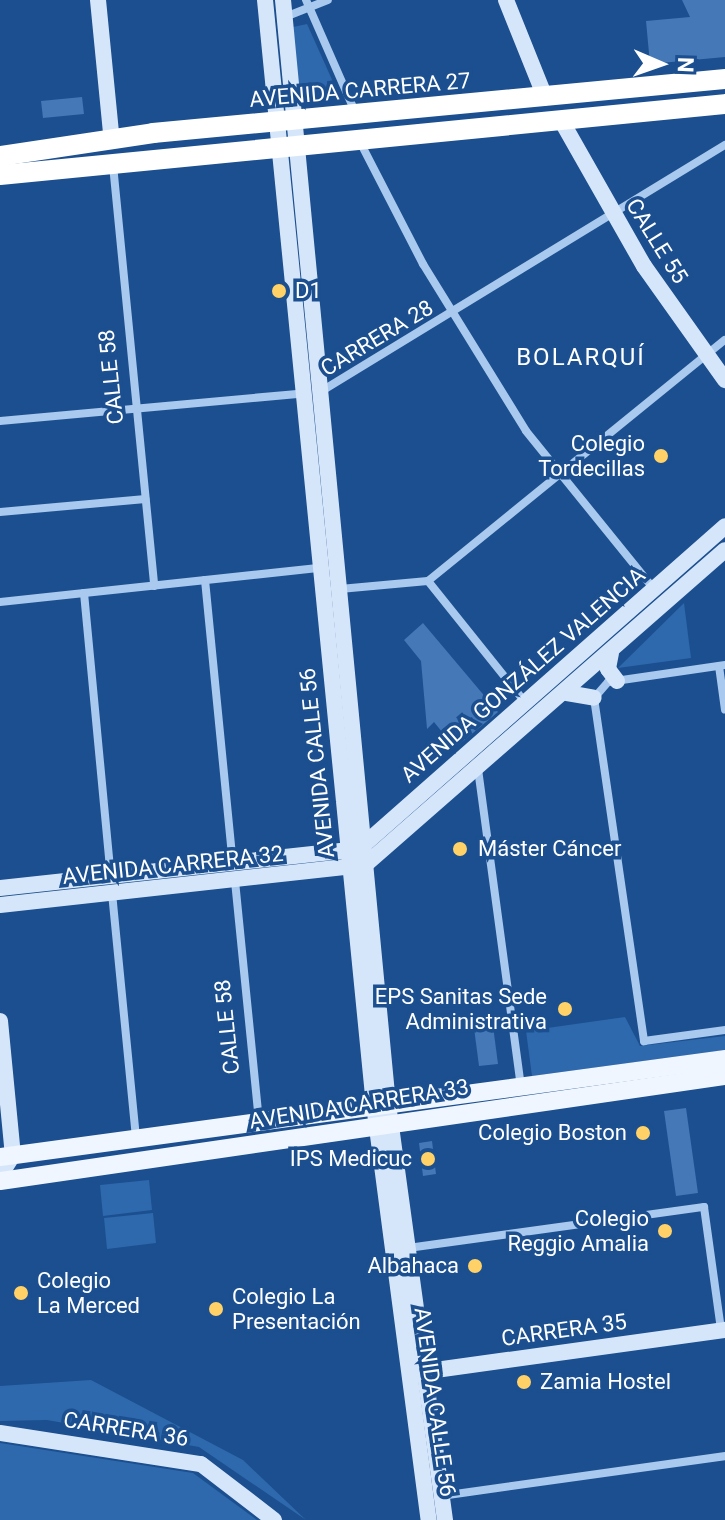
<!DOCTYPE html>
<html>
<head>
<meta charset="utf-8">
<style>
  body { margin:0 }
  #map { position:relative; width:725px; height:1520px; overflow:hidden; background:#1b4f8f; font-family:Roboto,sans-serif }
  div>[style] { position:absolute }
  .green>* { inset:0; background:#2e69ad }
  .building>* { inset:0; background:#4478b7 }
  .street>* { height:8px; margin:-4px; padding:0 4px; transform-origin:4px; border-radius:4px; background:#a9c9ee }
  .secondary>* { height:16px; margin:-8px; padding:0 8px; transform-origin:8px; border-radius:8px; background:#d6e6fa }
  .primary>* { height:18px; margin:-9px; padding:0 9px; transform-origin:9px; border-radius:9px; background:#f0f6ff }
  .highway>* { height:20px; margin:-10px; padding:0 10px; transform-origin:10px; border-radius:10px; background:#fff }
  .dots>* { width:22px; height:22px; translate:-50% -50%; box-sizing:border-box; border:4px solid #1b4f8f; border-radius:50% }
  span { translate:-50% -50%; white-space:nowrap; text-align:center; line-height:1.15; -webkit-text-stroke:7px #1b4f8f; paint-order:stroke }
  .street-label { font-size:22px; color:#fff }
  .poi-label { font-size:22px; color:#fff }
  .left { translate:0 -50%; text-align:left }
  .right { translate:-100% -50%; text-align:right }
  .neighbourhood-label { font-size:24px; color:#fff; letter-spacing:2px }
  .north { position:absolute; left:621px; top:24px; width:80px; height:80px; -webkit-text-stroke:6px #1b4f8f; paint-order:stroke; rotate:92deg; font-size:22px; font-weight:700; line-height:32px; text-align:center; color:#fff }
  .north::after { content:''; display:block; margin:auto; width:28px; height:36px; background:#fff; clip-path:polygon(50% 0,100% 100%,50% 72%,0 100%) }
</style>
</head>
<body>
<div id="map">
  <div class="green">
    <div style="clip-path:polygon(307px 24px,338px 93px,299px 97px,293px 27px)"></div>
    <div style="clip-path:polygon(684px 603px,691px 658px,618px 668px)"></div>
    <div style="clip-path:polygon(625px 1017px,640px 1046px,725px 1036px,725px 1050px,532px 1076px,526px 1031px)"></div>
    <div style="clip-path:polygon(149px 1180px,152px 1210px,103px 1216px,100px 1185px)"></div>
    <div style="clip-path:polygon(153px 1213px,156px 1243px,107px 1249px,104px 1218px)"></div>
    <div style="clip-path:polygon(91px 1380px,243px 1460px,306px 1520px,199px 1447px,47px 1420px,0 1421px,0 1386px)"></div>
    <div style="clip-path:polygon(0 1443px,193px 1473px,257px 1520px,0 1520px)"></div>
  </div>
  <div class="building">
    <div style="clip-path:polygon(682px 0,725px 0,725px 57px,650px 64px,646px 21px,690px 17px)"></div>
    <div style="clip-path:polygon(82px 97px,84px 114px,43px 118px,41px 101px)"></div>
    <div style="clip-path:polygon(423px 623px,498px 712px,455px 748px,434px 722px,427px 729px,421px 661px,404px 640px)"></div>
    <div style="clip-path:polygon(493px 1026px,498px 1064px,479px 1066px,474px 1028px)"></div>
    <div style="clip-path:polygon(686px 1108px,698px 1193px,676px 1196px,664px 1111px)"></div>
    <div style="clip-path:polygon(432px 1141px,436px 1174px,423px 1176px,419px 1143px)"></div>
  </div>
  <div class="street">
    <div style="left:306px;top:0;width:124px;rotate:66.3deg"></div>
    <div style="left:285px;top:17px;width:46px;rotate:-21.6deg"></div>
    <div style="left:359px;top:140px;width:140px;rotate:62.7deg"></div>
    <div style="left:423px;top:264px;width:196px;rotate:58.3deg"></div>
    <div style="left:526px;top:431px;width:203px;rotate:51deg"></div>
    <div style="left:113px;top:165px;width:423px;rotate:84.4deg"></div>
    <div style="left:320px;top:392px;width:474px;rotate:-31.4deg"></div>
    <div style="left:0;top:421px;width:307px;rotate:-5.2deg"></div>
    <div style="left:0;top:512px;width:146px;rotate:-5.1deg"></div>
    <div style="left:205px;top:580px;width:286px;rotate:84.4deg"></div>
    <div style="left:428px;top:581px;width:155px;rotate:51.3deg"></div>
    <div style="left:340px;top:589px;width:88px;rotate:-5.2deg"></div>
    <div style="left:428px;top:581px;width:382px;rotate:-39.1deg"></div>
    <div style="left:84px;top:593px;width:285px;rotate:84.6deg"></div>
    <div style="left:0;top:602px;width:322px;rotate:-6.1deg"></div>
    <div style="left:725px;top:665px;width:118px;rotate:171.7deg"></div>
    <div style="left:608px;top:682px;width:21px;rotate:131deg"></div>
    <div style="left:594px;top:698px;width:347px;rotate:81.7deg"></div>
    <div style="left:644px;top:1041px;width:82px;rotate:-7.7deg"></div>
    <div style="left:719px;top:666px;width:44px;rotate:82.2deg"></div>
    <div style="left:478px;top:769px;width:319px;rotate:82.3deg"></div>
    <div style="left:235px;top:881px;width:241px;rotate:84.3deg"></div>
    <div style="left:112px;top:893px;width:246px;rotate:84.4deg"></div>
    <div style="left:408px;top:1248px;width:299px;rotate:-7.9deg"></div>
    <div style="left:704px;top:1207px;width:124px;rotate:82.1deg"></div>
    <div style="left:441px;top:1496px;width:287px;rotate:-8deg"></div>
  </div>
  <div class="secondary">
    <div style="left:98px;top:0;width:133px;rotate:84.4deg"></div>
    <div style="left:265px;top:0;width:1110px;rotate:84.37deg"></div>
    <div style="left:374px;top:1105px;width:419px;rotate:82.5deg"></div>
    <div style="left:283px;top:0;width:1109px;rotate:84.57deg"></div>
    <div style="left:388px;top:1104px;width:420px;rotate:82.2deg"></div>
    <div style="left:506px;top:0;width:105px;rotate:68.1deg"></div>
    <div style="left:561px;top:120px;width:168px;rotate:60.4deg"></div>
    <div style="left:644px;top:266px;width:140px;rotate:54.6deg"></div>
    <div style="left:611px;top:653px;width:16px;rotate:101deg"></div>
    <div style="left:608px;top:669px;width:15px;rotate:53deg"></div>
    <div style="left:567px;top:693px;width:27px;rotate:10deg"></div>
    <div style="left:0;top:888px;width:361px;rotate:-6.2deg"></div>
    <div style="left:359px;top:849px;width:488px;rotate:-41.4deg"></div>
    <div style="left:0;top:905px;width:367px;rotate:-6.3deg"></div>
    <div style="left:365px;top:865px;width:478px;rotate:-41.2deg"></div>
    <div style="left:0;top:1021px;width:135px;rotate:84.5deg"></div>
    <div style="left:13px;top:1155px;width:25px;rotate:122deg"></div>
    <div style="left:414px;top:1373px;width:314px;rotate:-7.9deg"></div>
    <div style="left:0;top:1433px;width:203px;rotate:8.8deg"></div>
    <div style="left:201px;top:1464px;width:92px;rotate:37.5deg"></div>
  </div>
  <div class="primary">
    <div style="left:0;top:1157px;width:732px;rotate:-7.7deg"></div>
    <div style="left:0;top:1181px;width:733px;rotate:-8.24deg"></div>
  </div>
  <div class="highway">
    <div style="left:0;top:156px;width:155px;rotate:-8.5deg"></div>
    <div style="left:153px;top:133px;width:575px;rotate:-5.39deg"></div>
    <div style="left:0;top:175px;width:728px;rotate:-5.59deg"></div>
  </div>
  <div class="dots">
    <div style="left:279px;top:291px;background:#ffd166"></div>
    <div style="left:661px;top:456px;background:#ffd166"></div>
    <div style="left:460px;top:849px;background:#ffd166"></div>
    <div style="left:565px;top:1009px;background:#ffd166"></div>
    <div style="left:643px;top:1133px;background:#ffd166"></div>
    <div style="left:428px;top:1159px;background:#ffd166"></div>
    <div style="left:665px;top:1231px;background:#ffd166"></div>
    <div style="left:475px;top:1266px;background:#ffd166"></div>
    <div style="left:21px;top:1293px;background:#ffd166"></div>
    <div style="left:216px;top:1309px;background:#ffd166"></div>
    <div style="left:524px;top:1382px;background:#ffd166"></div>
  </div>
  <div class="street-label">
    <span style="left:360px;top:90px;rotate:-5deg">AVENIDA CARRERA 27</span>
    <span style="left:657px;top:241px;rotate:58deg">CALLE 55</span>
    <span style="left:377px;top:338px;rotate:-31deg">CARRERA 28</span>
    <span style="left:111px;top:377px;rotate:-96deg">CALLE 58</span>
    <span style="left:523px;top:675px;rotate:-41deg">AVENIDA GONZÁLEZ VALENCIA</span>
    <span style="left:317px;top:763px;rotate:-96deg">AVENIDA CALLE 56</span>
    <span style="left:173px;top:865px;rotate:-6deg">AVENIDA CARRERA 32</span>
    <span style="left:227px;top:1027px;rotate:-96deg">CALLE 58</span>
    <span style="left:359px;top:1104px;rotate:-9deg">AVENIDA CARRERA 33</span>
    <span style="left:564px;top:1330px;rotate:-8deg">CARRERA 35</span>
    <span style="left:435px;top:1402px;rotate:82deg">AVENIDA CALLE 56</span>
    <span style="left:126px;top:1429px;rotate:9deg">CARRERA 36</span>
  </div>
  <div class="poi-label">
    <span class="left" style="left:295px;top:291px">D1</span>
    <span class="right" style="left:645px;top:456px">Colegio<br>Tordecillas</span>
    <span class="left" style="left:478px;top:849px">Máster Cáncer</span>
    <span class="right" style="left:547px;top:1009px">EPS Sanitas Sede<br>Administrativa</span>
    <span class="right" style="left:627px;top:1133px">Colegio Boston</span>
    <span class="right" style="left:412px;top:1159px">IPS Medicuc</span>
    <span class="right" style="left:649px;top:1231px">Colegio<br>Reggio Amalia</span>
    <span class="right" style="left:459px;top:1266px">Albahaca</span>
    <span class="left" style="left:37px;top:1293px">Colegio<br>La Merced</span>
    <span class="left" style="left:232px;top:1309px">Colegio La<br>Presentación</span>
    <span class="left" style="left:540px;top:1382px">Zamia Hostel</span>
  </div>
  <div class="neighbourhood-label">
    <span style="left:581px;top:358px">BOLARQUÍ</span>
  </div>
  <div class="north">N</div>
</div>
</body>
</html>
